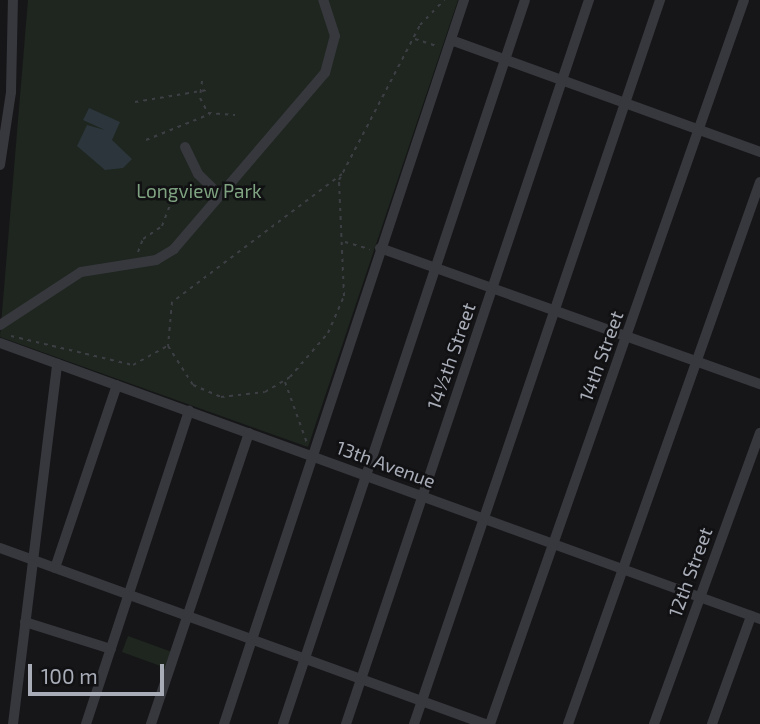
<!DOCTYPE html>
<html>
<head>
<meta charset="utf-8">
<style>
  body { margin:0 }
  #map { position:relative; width:760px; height:724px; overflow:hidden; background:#161618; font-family:"Exo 2",sans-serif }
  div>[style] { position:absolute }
  .green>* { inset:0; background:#1e261f }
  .water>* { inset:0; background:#2c353c }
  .path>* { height:2px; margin-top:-1px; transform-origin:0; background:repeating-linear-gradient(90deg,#3d3f44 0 3.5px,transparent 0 8.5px) }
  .minor>* { height:10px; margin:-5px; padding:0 5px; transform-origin:5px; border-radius:5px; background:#37383d }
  span { translate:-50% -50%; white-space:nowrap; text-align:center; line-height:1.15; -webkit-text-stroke:5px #111113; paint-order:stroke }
  .park-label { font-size:19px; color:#7fa381 }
  .street-label { font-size:19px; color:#a8adb8 }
  .scale { position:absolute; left:28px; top:664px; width:136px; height:32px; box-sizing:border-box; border:4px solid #a8adb8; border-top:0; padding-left:9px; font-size:21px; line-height:24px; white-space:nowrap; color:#a8adb8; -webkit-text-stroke:5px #111113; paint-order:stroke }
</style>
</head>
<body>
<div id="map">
  <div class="green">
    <div style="clip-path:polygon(28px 0,458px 0,308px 447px,0 337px)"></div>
    <div style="clip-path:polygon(128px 636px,172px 652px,166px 668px,122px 652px)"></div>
  </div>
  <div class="water">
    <div style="clip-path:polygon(89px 108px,120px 122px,112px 140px,132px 159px,123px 168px,105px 170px,77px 146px,87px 125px,105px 130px,83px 120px)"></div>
  </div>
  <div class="path">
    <div style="left:415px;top:39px;width:25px;rotate:18deg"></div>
    <div style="left:202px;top:81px;width:17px;rotate:97deg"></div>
    <div style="left:200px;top:98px;width:17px;rotate:62deg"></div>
    <div style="left:208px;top:113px;width:27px;rotate:4deg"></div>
    <div style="left:135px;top:102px;width:73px;rotate:-9.5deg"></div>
    <div style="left:146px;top:140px;width:69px;rotate:-22.1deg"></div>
    <div style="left:342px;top:174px;width:213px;rotate:143deg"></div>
    <div style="left:172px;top:302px;width:44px;rotate:95.2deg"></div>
    <div style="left:168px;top:346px;width:46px;rotate:57.3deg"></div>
    <div style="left:193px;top:385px;width:30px;rotate:23deg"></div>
    <div style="left:221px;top:397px;width:44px;rotate:-6.5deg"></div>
    <div style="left:265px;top:392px;width:29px;rotate:-31deg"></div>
    <div style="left:290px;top:377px;width:58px;rotate:-49.2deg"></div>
    <div style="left:328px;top:333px;width:40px;rotate:-66.6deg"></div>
    <div style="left:344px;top:296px;width:116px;rotate:-92.5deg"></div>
    <div style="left:339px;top:180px;width:175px;rotate:-62.4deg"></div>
    <div style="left:420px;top:25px;width:35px;rotate:-46deg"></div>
    <div style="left:345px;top:242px;width:26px;rotate:16deg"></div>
    <div style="left:138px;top:252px;width:14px;rotate:-69deg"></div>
    <div style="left:143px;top:239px;width:23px;rotate:-34deg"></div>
    <div style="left:162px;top:226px;width:25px;rotate:-69deg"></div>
    <div style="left:11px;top:336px;width:125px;rotate:13.4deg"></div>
    <div style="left:133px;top:365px;width:39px;rotate:-29deg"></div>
    <div style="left:285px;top:382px;width:65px;rotate:70.2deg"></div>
  </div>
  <div class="minor">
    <div style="left:451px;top:40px;width:329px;rotate:19.9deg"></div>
    <div style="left:185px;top:147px;width:30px;rotate:64deg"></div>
    <div style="left:198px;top:174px;width:30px;rotate:44deg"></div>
    <div style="left:0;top:165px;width:74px;rotate:-81.4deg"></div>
    <div style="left:11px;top:92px;width:92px;rotate:-88.8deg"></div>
    <div style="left:380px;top:248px;width:404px;rotate:19.7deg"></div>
    <div style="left:0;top:325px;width:97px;rotate:-33.2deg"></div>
    <div style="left:81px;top:272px;width:76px;rotate:-9.1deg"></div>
    <div style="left:156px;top:260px;width:21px;rotate:-31deg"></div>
    <div style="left:174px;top:249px;width:232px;rotate:-49.4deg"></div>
    <div style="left:325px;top:73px;width:38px;rotate:-75deg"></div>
    <div style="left:335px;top:36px;width:38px;rotate:-108deg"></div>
    <div style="left:0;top:343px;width:809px;rotate:19.96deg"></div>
    <div style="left:0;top:548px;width:516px;rotate:19.95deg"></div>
    <div style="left:55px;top:568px;width:193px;rotate:-71.3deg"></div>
    <div style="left:25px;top:622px;width:90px;rotate:17.4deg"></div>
    <div style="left:13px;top:724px;width:363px;rotate:-83deg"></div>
    <div style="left:86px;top:724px;width:330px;rotate:-71.8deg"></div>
    <div style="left:151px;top:724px;width:307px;rotate:-71.4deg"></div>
    <div style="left:224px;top:724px;width:763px;rotate:-71.66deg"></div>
    <div style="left:283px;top:724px;width:763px;rotate:-71.52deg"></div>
    <div style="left:346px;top:724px;width:764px;rotate:-71.45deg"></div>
    <div style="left:414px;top:724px;width:765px;rotate:-71.23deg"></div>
    <div style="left:490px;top:724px;width:767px;rotate:-70.67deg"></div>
    <div style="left:568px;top:724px;width:575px;rotate:-70.49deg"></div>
    <div style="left:654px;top:724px;width:310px;rotate:-70deg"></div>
    <div style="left:712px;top:724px;width:115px;rotate:-70.1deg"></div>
  </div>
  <div class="park-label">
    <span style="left:199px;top:191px">Longview Park</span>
  </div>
  <div class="street-label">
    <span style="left:451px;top:356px;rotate:-71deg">14½th Street</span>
    <span style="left:601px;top:356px;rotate:-70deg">14th Street</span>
    <span style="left:386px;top:464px;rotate:20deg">13th Avenue</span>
    <span style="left:690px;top:572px;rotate:-70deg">12th Street</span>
  </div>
  <div class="scale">100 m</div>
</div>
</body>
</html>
